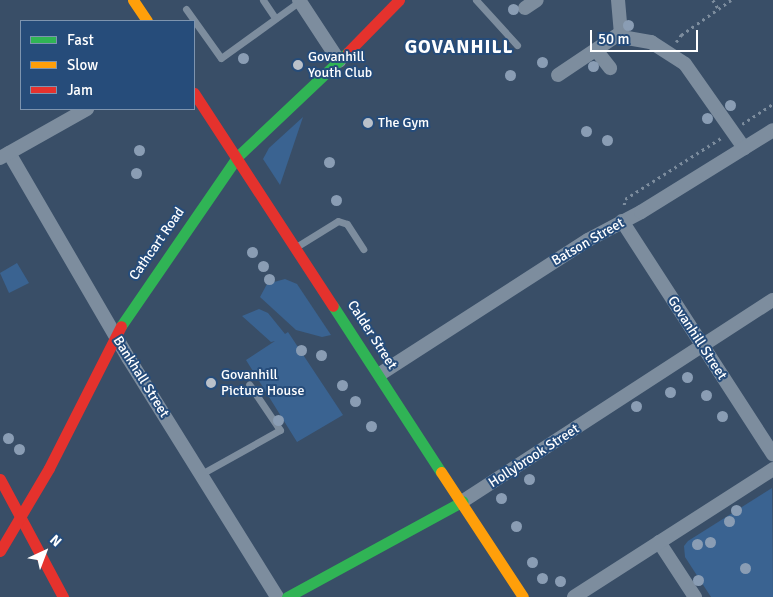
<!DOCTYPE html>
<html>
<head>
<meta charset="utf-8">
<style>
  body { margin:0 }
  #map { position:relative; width:773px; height:597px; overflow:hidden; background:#394e67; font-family:Signika,sans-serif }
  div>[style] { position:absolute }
  .green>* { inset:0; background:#3a6391 }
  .path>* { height:2.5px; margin-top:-1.25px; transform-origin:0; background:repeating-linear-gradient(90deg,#7d8d9e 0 2.5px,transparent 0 6.5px) }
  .lane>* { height:7px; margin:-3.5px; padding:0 3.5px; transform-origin:3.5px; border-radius:3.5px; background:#7d8d9e }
  .street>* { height:14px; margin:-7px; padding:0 7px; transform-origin:7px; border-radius:7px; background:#7d8d9e }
  .fast>* { height:11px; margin:-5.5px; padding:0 5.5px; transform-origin:5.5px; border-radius:5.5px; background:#30b455 }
  .slow>* { height:11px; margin:-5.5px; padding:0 5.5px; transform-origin:5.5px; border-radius:5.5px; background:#ff9f0a }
  .jam>* { height:11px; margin:-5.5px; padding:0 5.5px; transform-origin:5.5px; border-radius:5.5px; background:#e5322d }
  .trees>* { width:11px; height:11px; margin:-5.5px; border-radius:50%; background:#8a9db4 }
  .dots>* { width:14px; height:14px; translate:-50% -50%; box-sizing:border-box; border:2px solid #264c7a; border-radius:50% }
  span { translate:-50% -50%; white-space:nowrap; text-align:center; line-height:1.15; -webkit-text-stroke:4px #264c7a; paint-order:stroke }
  .poi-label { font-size:14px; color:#fff }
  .left { translate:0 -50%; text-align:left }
  .street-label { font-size:14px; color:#fff }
  .district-label { font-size:19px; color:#fff; font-weight:700; letter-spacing:1px }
  .legend { position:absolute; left:20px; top:20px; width:175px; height:90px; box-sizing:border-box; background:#264c7a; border:1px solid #7d94af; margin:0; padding:6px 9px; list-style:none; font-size:15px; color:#fff }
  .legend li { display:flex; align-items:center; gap:10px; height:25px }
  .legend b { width:25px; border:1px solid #7d94af }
  .north { position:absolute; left:20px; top:527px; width:50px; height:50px; -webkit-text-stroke:4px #264c7a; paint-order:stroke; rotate:43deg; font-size:14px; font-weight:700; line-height:20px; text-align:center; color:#fff }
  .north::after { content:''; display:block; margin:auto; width:18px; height:22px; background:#fff; clip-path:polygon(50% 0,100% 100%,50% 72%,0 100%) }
  .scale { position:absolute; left:590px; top:30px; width:108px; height:22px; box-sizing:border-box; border:2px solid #fff; border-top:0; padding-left:6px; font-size:15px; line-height:18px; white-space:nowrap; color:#fff; -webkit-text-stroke:4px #264c7a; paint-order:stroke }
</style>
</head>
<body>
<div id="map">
  <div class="green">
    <div style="clip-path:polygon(303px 117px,280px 185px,263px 159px,269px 148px)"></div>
    <div style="clip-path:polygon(17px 263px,29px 283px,9px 293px,0 273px)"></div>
    <div style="clip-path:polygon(285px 279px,297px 284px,331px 335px,322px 337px,296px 330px,260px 297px,267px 284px)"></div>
    <div style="clip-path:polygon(259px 309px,268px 313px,285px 334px,288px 332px,343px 415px,297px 442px,246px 360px,275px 341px,271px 342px,242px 316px)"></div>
    <div style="clip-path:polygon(772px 488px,773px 597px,711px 597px,685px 557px,684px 546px,688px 541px)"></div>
  </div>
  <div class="path">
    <div style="left:713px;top:0;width:9px;rotate:58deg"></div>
    <div style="left:676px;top:42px;width:9px;rotate:-54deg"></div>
    <div style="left:681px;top:35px;width:61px;rotate:-35deg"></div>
    <div style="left:742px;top:124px;width:37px;rotate:-33deg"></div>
    <div style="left:624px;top:205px;width:6px;rotate:-81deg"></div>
    <div style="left:625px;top:199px;width:114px;rotate:-32.4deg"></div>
  </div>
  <div class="lane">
    <div style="left:263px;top:0;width:22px;rotate:56deg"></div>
    <div style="left:476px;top:0;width:61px;rotate:47.7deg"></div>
    <div style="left:186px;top:9px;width:60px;rotate:54.5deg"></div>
    <div style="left:221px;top:58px;width:97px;rotate:-35.8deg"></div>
    <div style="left:296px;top:247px;width:49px;rotate:-31.8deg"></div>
    <div style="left:338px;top:221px;width:9px;rotate:18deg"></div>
    <div style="left:347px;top:224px;width:30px;rotate:57deg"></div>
    <div style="left:203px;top:473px;width:88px;rotate:-29.2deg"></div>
    <div style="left:280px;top:430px;width:55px;rotate:-124deg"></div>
  </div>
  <div class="street">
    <div style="left:299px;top:0;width:73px;rotate:56.7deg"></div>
    <div style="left:618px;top:0;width:35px;rotate:85deg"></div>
    <div style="left:525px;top:8px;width:14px;rotate:-34deg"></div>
    <div style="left:596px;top:50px;width:23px;rotate:52deg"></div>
    <div style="left:558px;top:75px;width:70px;rotate:-33.9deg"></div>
    <div style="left:616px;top:36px;width:36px;rotate:10deg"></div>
    <div style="left:651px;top:42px;width:40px;rotate:32.9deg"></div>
    <div style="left:685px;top:64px;width:103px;rotate:54.9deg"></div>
    <div style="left:9px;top:153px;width:238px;rotate:59.8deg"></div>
    <div style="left:129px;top:359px;width:280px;rotate:58.1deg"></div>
    <div style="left:0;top:158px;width:100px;rotate:-29.4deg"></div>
    <div style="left:622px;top:221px;width:278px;rotate:57.1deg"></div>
    <div style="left:380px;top:374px;width:247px;rotate:-32.8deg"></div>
    <div style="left:588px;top:240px;width:60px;rotate:-27.8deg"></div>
    <div style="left:641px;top:212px;width:155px;rotate:-31.8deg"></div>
    <div style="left:463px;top:501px;width:369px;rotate:-33deg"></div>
    <div style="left:659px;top:542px;width:66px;rotate:56.8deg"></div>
    <div style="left:574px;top:597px;width:237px;rotate:-32.7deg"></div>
  </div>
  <div class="fast">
    <div style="left:333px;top:306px;width:198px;rotate:57deg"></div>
    <div style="left:121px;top:326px;width:205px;rotate:-55.5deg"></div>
    <div style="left:237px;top:157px;width:153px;rotate:-43.4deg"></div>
    <div style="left:287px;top:597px;width:200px;rotate:-28.6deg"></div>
  </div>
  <div class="slow">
    <div style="left:133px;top:0;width:25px;rotate:56deg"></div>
    <div style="left:441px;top:472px;width:149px;rotate:56.7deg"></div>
  </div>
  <div class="jam">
    <div style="left:348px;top:52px;width:73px;rotate:-45.6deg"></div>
    <div style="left:194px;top:93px;width:254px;rotate:56.9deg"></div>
    <div style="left:0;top:479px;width:134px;rotate:61.9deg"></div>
    <div style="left:0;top:551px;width:96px;rotate:-59.4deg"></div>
    <div style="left:49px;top:468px;width:159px;rotate:-63.1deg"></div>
  </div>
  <div class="trees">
    <div style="left:513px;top:9px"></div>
    <div style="left:628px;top:25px"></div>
    <div style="left:243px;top:58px"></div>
    <div style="left:542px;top:62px"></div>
    <div style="left:593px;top:66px"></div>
    <div style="left:510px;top:75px"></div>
    <div style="left:730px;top:105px"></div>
    <div style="left:707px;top:118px"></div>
    <div style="left:586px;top:131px"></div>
    <div style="left:607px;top:140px"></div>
    <div style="left:139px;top:150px"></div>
    <div style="left:329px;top:162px"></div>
    <div style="left:136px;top:173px"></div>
    <div style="left:336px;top:200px"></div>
    <div style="left:252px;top:252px"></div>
    <div style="left:263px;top:266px"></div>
    <div style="left:269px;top:279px"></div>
    <div style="left:301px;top:350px"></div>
    <div style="left:321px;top:355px"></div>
    <div style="left:687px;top:377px"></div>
    <div style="left:342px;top:385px"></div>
    <div style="left:670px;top:392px"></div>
    <div style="left:706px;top:395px"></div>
    <div style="left:355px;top:401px"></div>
    <div style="left:636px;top:406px"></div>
    <div style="left:722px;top:416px"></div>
    <div style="left:278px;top:420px"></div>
    <div style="left:371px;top:426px"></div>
    <div style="left:8px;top:438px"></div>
    <div style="left:19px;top:449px"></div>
    <div style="left:529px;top:479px"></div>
    <div style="left:501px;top:498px"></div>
    <div style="left:736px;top:510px"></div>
    <div style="left:729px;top:521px"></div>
    <div style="left:516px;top:526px"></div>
    <div style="left:710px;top:542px"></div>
    <div style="left:697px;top:544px"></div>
    <div style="left:532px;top:562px"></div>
    <div style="left:745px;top:568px"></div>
    <div style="left:542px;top:578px"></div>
    <div style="left:698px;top:580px"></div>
    <div style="left:560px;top:581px"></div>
  </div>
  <div class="dots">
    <div style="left:298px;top:65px;background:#bac1ca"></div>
    <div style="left:368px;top:123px;background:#bac1ca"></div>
    <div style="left:211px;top:383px;background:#bac1ca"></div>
  </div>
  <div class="poi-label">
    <span class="left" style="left:308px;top:65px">Govanhill<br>Youth Club</span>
    <span class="left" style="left:378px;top:123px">The Gym</span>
    <span class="left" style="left:221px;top:383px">Govanhill<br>Picture House</span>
  </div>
  <div class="street-label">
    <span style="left:588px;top:242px;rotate:-30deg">Batson Street</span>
    <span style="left:157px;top:244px;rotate:-55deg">Cathcart Road</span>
    <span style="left:372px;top:335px;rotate:57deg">Calder Street</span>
    <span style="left:697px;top:338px;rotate:57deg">Govanhill Street</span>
    <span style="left:141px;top:377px;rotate:58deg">Bankhall Street</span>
    <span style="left:534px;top:456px;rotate:-33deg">Hollybrook Street</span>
  </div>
  <div class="district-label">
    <span style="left:459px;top:48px">GOVANHILL</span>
  </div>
  <ul class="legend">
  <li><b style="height:6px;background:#30b455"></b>Fast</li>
  <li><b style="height:6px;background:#ff9f0a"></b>Slow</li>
  <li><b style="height:6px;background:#e5322d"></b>Jam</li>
  </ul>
  <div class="north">N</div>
  <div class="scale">50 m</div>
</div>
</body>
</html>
